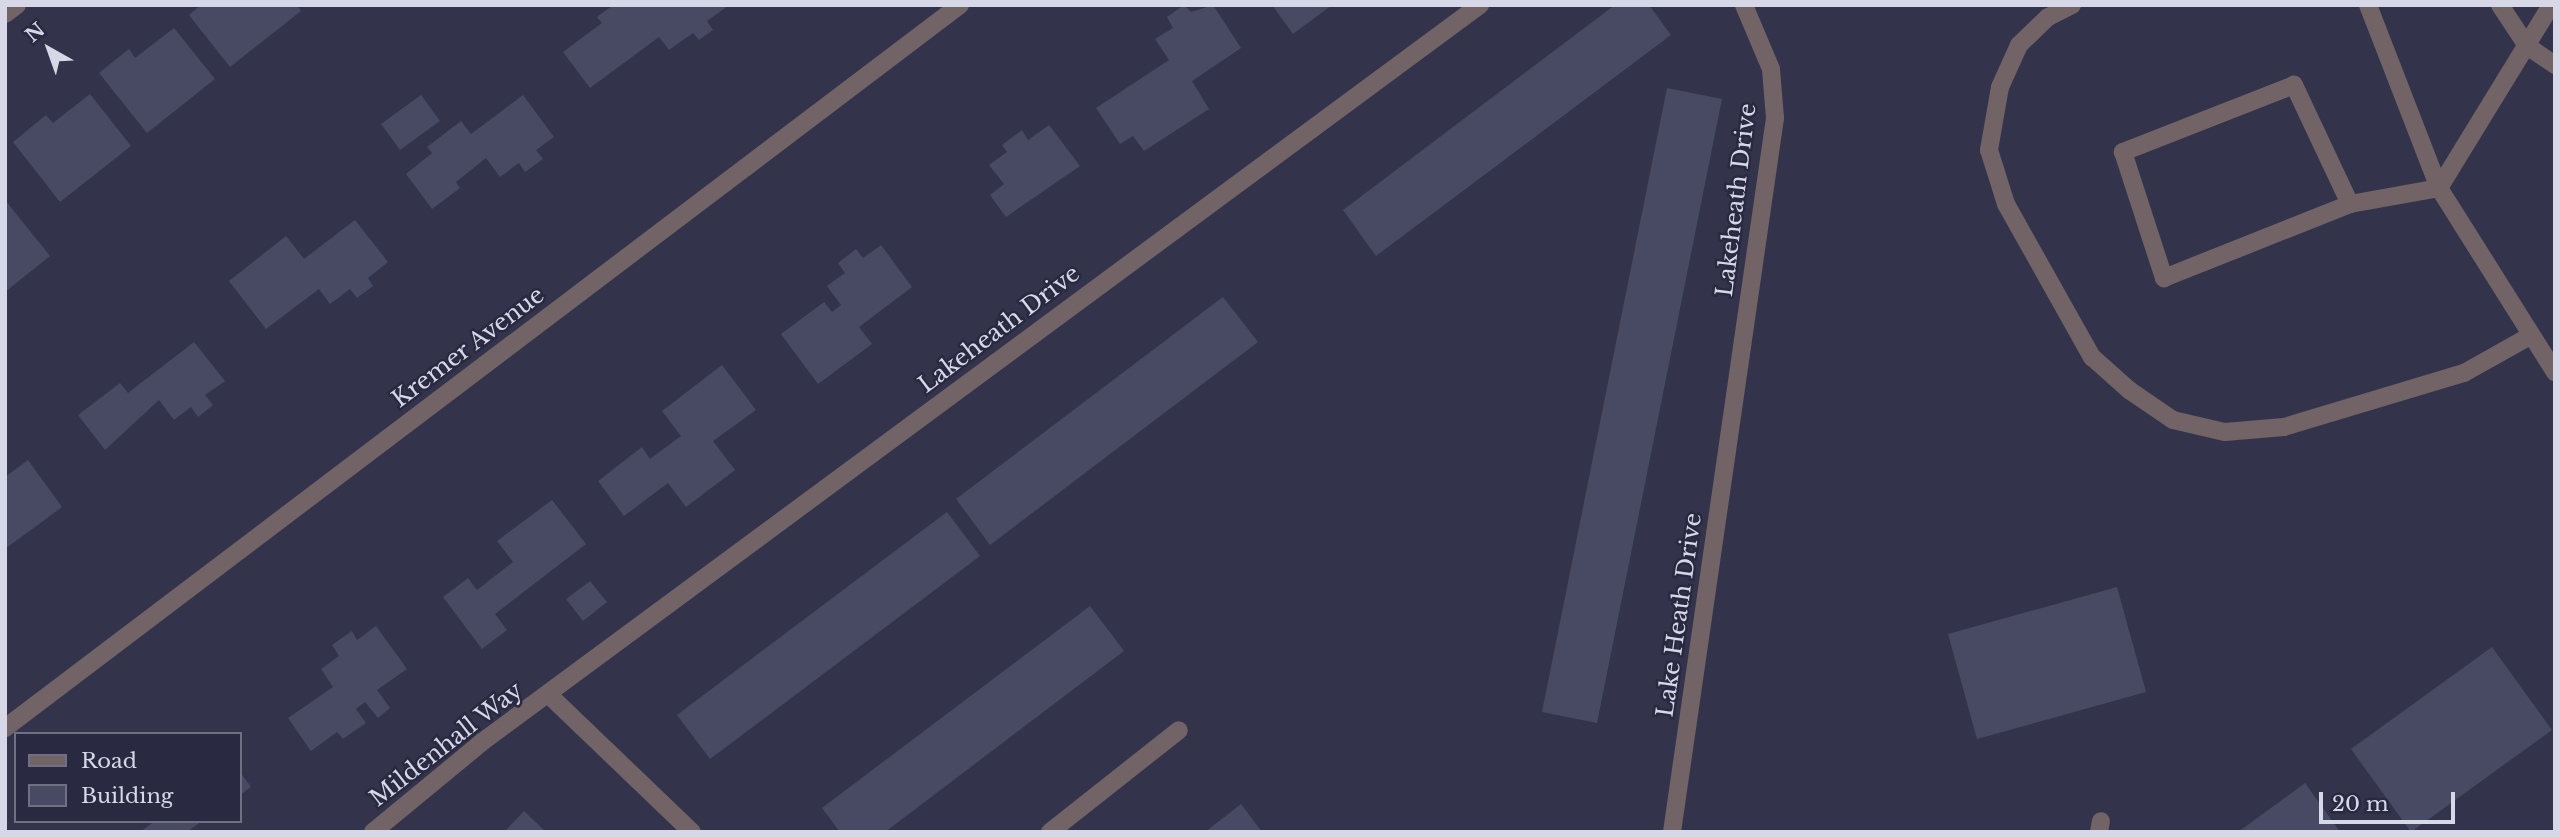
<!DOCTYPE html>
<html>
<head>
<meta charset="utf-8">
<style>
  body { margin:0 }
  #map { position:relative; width:2560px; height:837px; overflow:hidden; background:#33344c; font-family:"Libre Baskerville",serif }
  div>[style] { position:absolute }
  .building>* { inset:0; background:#484962 }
  .lane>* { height:18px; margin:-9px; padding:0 9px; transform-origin:9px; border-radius:9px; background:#726366 }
  .street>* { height:18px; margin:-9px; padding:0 9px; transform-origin:9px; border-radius:9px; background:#726366 }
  span { translate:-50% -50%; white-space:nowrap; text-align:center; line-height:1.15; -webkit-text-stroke:5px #292a41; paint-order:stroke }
  .street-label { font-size:23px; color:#d7d8e7 }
  .frame { position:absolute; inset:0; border:7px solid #d7d8e7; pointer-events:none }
  .legend { position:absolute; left:14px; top:732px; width:228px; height:91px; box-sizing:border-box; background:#292a41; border:2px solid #6f7083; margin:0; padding:9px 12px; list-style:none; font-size:21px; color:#d7d8e7 }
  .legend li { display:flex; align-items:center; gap:14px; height:35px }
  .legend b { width:35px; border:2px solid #6f7083 }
  .north { position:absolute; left:14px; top:14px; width:70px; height:70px; -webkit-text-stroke:5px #292a41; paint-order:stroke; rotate:320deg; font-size:19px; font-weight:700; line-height:28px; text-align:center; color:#d7d8e7 }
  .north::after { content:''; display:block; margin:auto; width:24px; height:32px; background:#d7d8e7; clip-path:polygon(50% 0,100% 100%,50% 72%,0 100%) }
  .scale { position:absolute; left:2319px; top:792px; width:136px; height:32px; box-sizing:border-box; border:4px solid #d7d8e7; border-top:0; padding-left:9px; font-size:21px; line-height:24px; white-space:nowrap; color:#d7d8e7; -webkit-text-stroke:5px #292a41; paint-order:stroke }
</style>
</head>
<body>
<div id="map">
  <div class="building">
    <div style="clip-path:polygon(201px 5px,297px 5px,301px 11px,230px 67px,189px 15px)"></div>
    <div style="clip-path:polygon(613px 5px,638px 6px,729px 5px,707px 21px,713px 30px,699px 40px,693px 33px,669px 50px,659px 37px,590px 88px,563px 52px,602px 23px,597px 17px)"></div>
    <div style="clip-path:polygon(1184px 5px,1191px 12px,1213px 5px,1241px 48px,1192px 81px,1209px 109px,1144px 151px,1133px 136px,1120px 144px,1096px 108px,1169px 60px,1155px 39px,1173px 28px,1167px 17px)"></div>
    <div style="clip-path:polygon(1272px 5px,1332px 5px,1293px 34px)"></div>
    <div style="clip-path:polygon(1615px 5px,1649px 5px,1671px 35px,1376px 256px,1343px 210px)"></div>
    <div style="clip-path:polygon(174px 28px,215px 79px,147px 133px,99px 73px,129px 49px,135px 58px)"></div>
    <div style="clip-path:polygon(1667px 88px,1722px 99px,1597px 723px,1542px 712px)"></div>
    <div style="clip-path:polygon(90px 94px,131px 146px,60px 202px,13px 142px,46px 115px,53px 123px)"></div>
    <div style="clip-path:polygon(421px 95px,440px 121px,400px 150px,381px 124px)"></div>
    <div style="clip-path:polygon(523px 95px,554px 137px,536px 150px,543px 159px,525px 172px,519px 163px,500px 177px,486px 158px,456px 182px,460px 188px,432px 209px,406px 174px,432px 153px,427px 147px,461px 121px,471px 134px)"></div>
    <div style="clip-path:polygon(1049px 125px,1080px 166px,1006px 217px,990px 195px,1004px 184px,989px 165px,1007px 152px,1002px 145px,1022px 130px,1028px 140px)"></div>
    <div style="clip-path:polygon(5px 200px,50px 256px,5px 292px)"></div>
    <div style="clip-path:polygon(355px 220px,388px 262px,368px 278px,373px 286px,357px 298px,350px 289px,330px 304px,319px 289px,266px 329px,229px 281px,286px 236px,304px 259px)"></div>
    <div style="clip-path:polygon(881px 245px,912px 287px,859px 327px,872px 344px,818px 384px,781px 334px,824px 302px,832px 312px,841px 305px,827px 286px,845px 273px,838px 263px,856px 249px,863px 258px)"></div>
    <div style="clip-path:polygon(1223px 297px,1258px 342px,990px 545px,956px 499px)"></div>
    <div style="clip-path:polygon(194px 342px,225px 381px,205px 395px,213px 405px,198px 417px,191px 407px,174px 420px,159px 400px,105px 450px,78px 415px,120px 383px,128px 393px)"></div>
    <div style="clip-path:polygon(722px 365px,756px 410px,713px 441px,735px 470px,686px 507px,668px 483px,624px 516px,598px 481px,642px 447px,650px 459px,681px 436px,662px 411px)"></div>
    <div style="clip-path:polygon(28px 460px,62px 507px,5px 549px,5px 477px)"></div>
    <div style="clip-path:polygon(552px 500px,586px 544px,495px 614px,507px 630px,482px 649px,443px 597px,468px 578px,477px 590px,513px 562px,497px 541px)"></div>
    <div style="clip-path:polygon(947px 512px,980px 556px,710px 759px,677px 715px)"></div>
    <div style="clip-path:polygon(590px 581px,607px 602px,583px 621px,566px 599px)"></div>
    <div style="clip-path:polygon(2117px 587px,2146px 692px,1977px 739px,1948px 634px)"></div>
    <div style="clip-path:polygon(1090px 606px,1124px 651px,885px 832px,840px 832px,822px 808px)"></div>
    <div style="clip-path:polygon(376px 626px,407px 669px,377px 690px,390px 708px,378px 718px,365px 702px,356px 709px,366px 723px,343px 739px,337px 732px,311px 751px,288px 718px,333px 687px,321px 669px,339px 656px,332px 645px,352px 631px,357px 640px)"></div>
    <div style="clip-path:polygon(2492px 647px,2552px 730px,2411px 832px,2351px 749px)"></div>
    <div style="clip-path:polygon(240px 772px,251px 787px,240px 795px)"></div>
    <div style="clip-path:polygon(2305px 783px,2340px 832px,2238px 832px)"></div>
    <div style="clip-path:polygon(1241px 804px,1262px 832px,1205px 832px)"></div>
    <div style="clip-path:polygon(524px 811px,546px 832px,504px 832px)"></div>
    <div style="clip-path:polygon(155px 821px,202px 821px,187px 832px,140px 832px)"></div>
  </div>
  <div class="lane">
    <div style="left:2072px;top:5px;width:27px;rotate:153deg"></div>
    <div style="left:2048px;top:17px;width:40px;rotate:136deg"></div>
    <div style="left:2019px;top:45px;width:46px;rotate:114.3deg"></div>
    <div style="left:2000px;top:87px;width:64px;rotate:99.9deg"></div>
    <div style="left:1989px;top:150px;width:57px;rotate:72.5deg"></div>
    <div style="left:2006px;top:204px;width:176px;rotate:60.7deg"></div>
    <div style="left:2092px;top:357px;width:50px;rotate:41.7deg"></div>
    <div style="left:2129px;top:390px;width:53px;rotate:34.3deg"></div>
    <div style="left:2173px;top:420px;width:53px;rotate:13deg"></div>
    <div style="left:2225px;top:432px;width:59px;rotate:-4.8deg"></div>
    <div style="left:2284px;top:427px;width:188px;rotate:-16.7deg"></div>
    <div style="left:2464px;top:373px;width:76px;rotate:-29.3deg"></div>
    <div style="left:2368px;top:5px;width:196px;rotate:68.8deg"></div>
    <div style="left:2439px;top:188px;width:218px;rotate:57.8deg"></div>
    <div style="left:2500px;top:5px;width:49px;rotate:56.6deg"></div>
    <div style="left:2527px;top:46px;width:34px;rotate:34deg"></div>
    <div style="left:2350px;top:204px;width:132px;rotate:-115.2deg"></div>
    <div style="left:2294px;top:85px;width:184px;rotate:158.6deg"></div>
    <div style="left:2123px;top:152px;width:133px;rotate:72deg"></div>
    <div style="left:2164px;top:278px;width:200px;rotate:-21.7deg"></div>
    <div style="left:2350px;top:204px;width:90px;rotate:-10.2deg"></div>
    <div style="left:2439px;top:188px;width:215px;rotate:-58.5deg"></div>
  </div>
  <div class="street">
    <div style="left:5px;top:14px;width:15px;rotate:-37deg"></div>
    <div style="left:549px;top:695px;width:198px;rotate:43.8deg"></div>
    <div style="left:5px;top:728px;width:1198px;rotate:-37.13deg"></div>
    <div style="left:373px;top:832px;width:141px;rotate:-39.5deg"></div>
    <div style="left:482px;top:742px;width:1241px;rotate:-36.45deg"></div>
    <div style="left:1050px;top:832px;width:164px;rotate:-38.3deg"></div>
    <div style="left:1672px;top:832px;width:721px;rotate:-81.79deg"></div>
    <div style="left:1775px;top:118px;width:49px;rotate:-94.7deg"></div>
    <div style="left:1771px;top:69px;width:69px;rotate:-112.9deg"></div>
    <div style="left:2099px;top:832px;width:11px;rotate:-80deg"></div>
  </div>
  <div class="street-label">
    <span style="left:1736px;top:200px;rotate:-83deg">Lakeheath Drive</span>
    <span style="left:999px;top:329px;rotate:-37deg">Lakeheath Drive</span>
    <span style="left:468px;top:347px;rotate:-37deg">Kremer Avenue</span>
    <span style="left:1679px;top:615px;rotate:-82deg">Lake Heath Drive</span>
    <span style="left:446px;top:744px;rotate:-38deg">Mildenhall Way</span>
  </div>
  <div class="frame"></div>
  <ul class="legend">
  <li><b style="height:9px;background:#726366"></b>Road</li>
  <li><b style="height:19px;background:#484962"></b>Building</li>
  </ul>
  <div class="north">N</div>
  <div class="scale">20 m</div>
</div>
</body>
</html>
